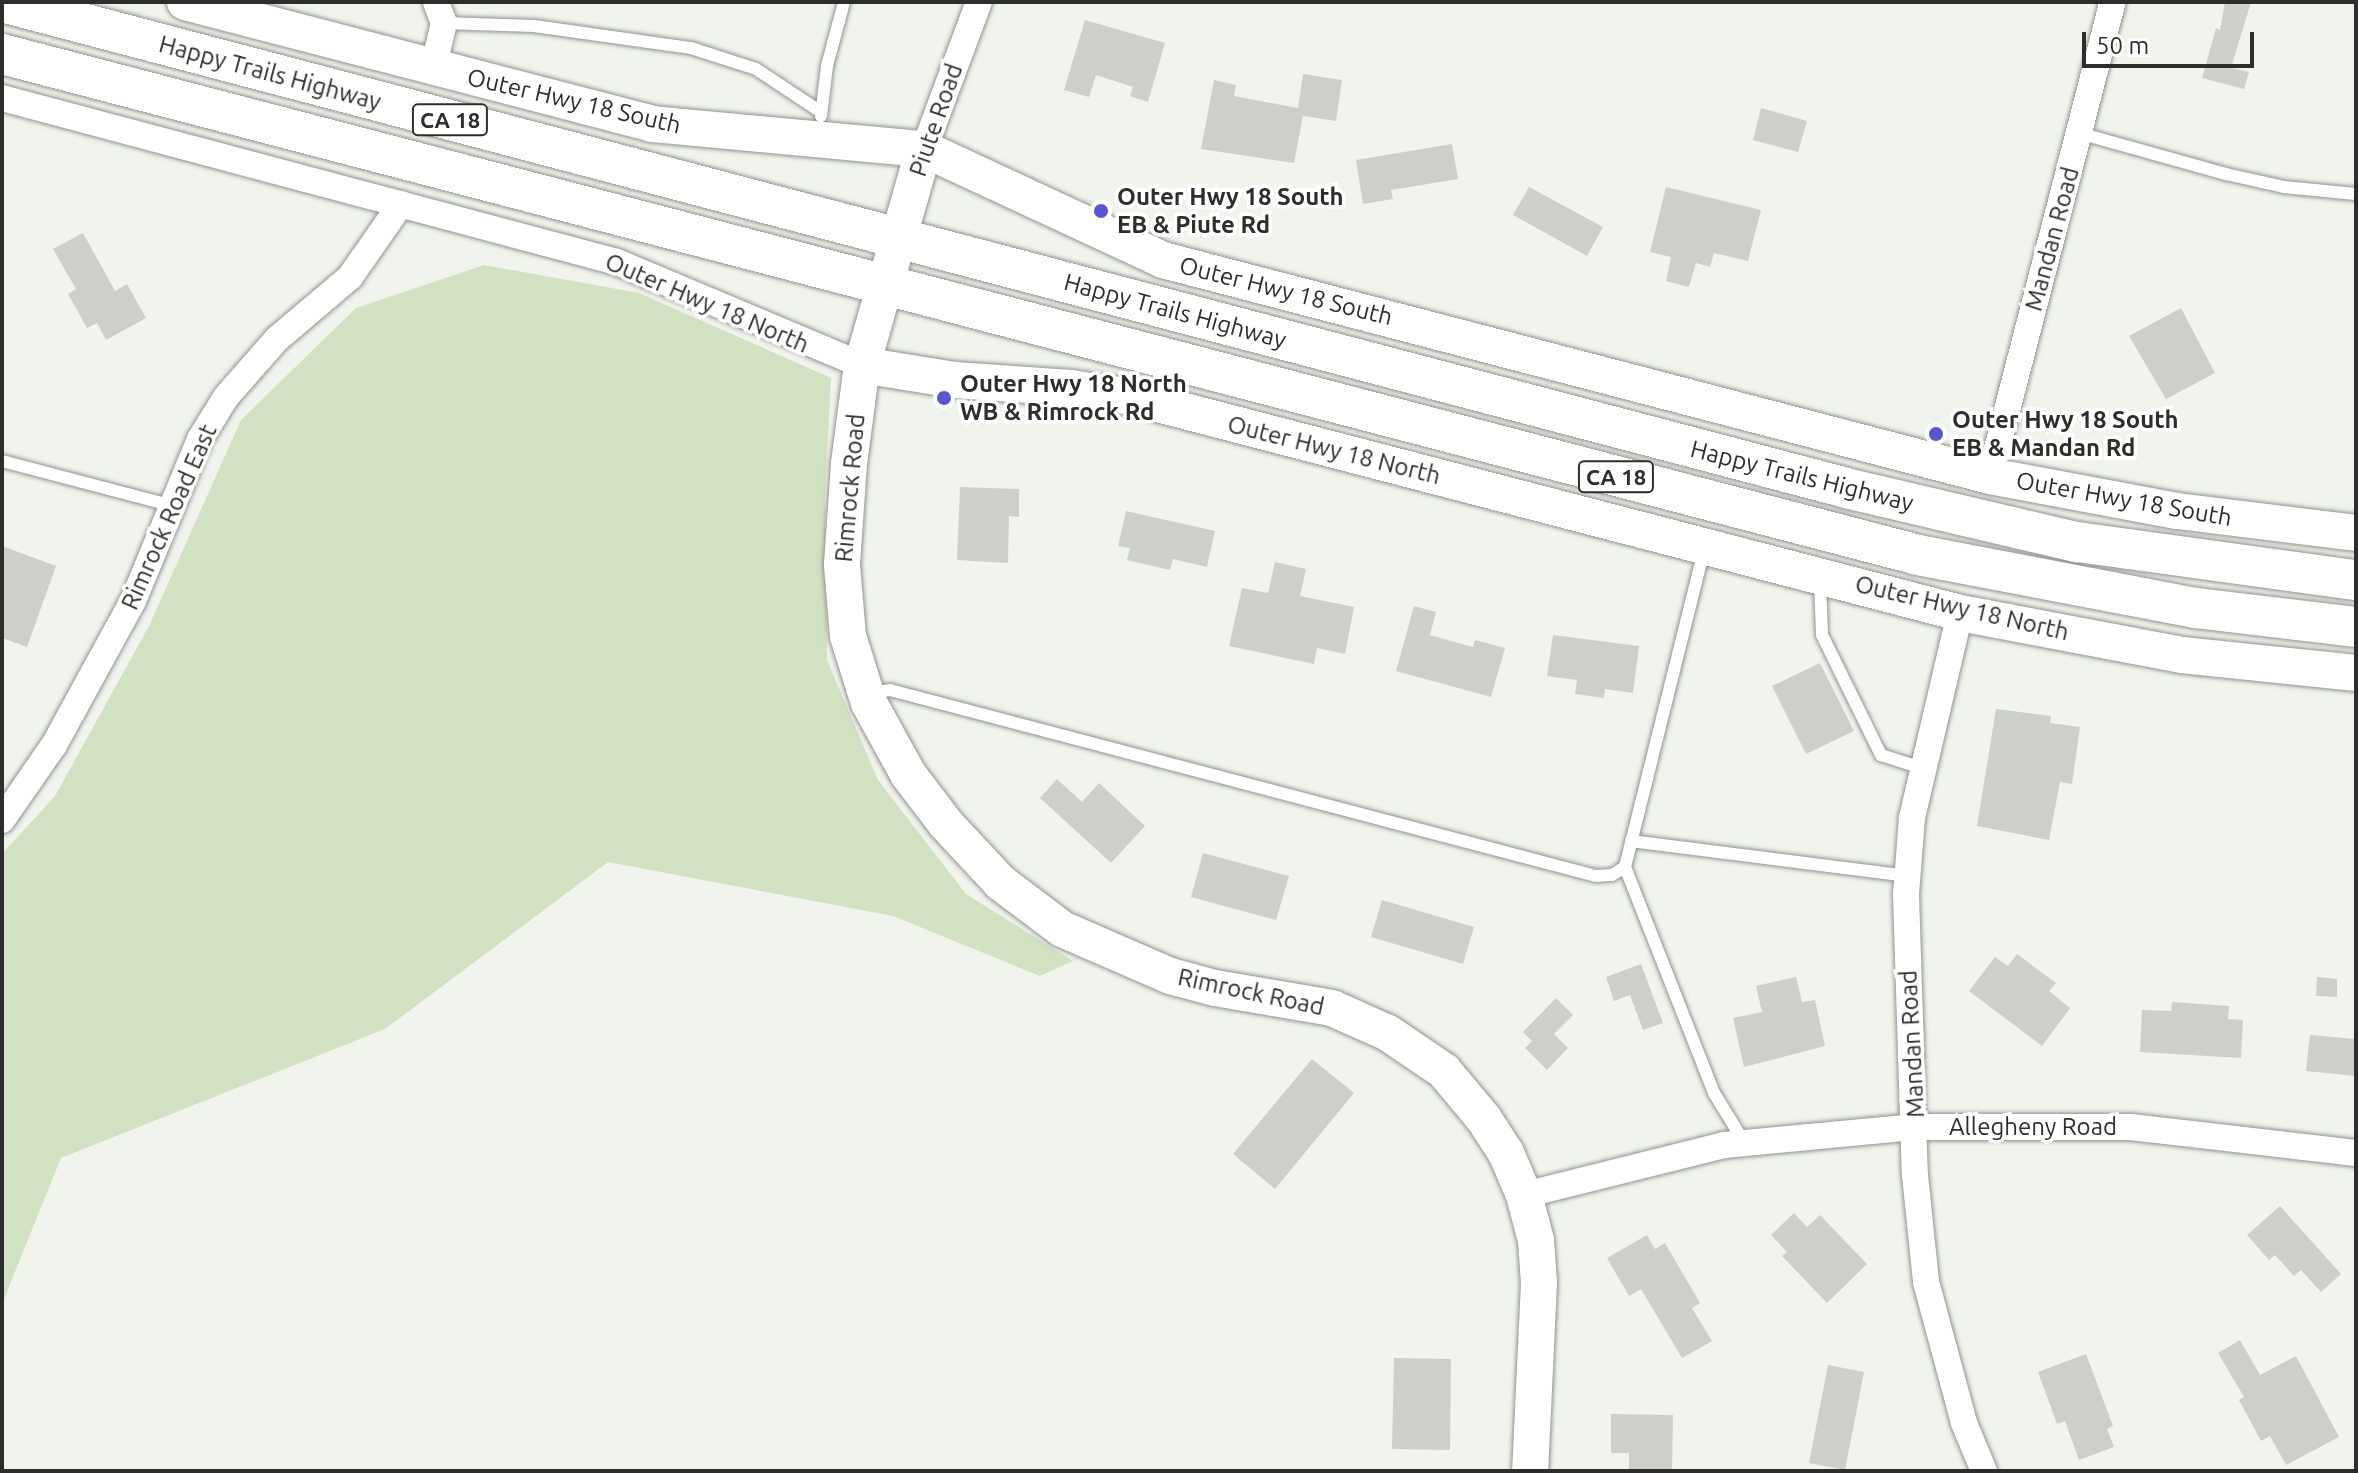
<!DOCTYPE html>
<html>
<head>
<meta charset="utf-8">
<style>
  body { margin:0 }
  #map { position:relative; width:2358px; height:1473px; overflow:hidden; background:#f0f4ed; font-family:Ubuntu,sans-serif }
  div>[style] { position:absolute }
  .green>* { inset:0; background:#d2e1c4 }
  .building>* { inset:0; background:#ccd0c9 }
  .roads { filter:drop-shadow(0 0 2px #90948e) drop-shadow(0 0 2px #90948e) }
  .lane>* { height:12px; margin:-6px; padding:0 6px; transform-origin:6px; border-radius:6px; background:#fff }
  .street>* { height:26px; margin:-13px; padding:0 13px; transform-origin:13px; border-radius:13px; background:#fff }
  .secondary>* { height:36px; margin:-18px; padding:0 18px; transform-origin:18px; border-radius:18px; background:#fff }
  .primary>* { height:40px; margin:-20px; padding:0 20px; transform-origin:20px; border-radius:20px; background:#fff }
  .dots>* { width:22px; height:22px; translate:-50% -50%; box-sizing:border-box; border:4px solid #fff; border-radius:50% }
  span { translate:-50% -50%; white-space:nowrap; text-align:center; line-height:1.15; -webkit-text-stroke:7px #fff; paint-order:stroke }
  .shield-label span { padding:2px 6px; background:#fff; border:2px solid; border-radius:6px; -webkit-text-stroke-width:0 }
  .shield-label { font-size:22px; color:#2c2e2b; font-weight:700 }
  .street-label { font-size:24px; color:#2c2e2b }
  .poi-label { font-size:24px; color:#2c2e2b; font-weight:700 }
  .left { translate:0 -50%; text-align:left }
  .frame { position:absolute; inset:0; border:4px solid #2c2e2b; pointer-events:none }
  .scale { position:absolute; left:2082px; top:32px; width:172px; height:36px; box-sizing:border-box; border:4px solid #2c2e2b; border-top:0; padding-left:10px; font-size:24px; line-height:28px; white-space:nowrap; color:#2c2e2b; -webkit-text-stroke:6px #fff; paint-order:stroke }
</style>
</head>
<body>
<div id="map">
  <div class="green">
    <div style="clip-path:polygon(484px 265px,639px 293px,831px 378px,825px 496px,827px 660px,878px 780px,966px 894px,1073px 961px,1040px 976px,893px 916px,608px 862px,385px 1029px,61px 1158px,2px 1304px,2px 854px,55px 796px,149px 626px,241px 420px,356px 308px)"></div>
  </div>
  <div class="building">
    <div style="clip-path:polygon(2225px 2px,2251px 2px,2231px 68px,2249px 72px,2244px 89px,2202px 78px,2216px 28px,2220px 30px)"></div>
    <div style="clip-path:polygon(1085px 20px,1165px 43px,1148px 102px,1130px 96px,1133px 87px,1096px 75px,1089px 97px,1064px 90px)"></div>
    <div style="clip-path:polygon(1303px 74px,1342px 80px,1336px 121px,1303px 116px,1294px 163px,1201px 149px,1214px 80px,1236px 85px,1234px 96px,1298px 108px)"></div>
    <div style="clip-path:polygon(1761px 108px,1807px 121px,1798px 152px,1753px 140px)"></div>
    <div style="clip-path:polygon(1452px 144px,1458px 179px,1391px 190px,1393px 199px,1363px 204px,1356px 160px)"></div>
    <div style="clip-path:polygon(1529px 187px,1603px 227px,1587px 256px,1513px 215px)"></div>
    <div style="clip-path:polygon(1666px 187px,1761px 210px,1748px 261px,1714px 253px,1710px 267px,1696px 263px,1689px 287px,1666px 281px,1671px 257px,1650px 252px)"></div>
    <div style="clip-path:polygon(83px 233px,115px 291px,127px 284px,146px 318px,106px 340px,97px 323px,87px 328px,68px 294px,76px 289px,53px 249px)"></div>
    <div style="clip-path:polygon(2181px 308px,2215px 373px,2166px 399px,2129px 336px)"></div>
    <div style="clip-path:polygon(960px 487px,1019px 489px,1019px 517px,1009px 516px,1008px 563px,957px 560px)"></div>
    <div style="clip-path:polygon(1126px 511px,1215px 531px,1207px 567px,1173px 559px,1170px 570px,1127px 560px,1130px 548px,1118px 546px)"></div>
    <div style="clip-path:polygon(2px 546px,56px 566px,27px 647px,2px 638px)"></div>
    <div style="clip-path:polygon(1275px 562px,1306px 569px,1300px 596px,1354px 607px,1345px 654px,1317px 648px,1314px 664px,1229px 646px,1242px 588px,1268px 593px)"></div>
    <div style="clip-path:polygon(1414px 606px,1436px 612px,1430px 635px,1473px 647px,1475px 640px,1505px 648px,1491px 697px,1396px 671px)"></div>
    <div style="clip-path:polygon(1553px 635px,1639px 646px,1633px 693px,1605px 689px,1604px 698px,1575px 694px,1577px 680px,1547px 676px)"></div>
    <div style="clip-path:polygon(1820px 663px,1854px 731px,1806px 754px,1772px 686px)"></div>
    <div style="clip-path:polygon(1996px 709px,2051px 716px,2050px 723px,2080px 727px,2072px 784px,2060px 782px,2049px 840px,1977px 826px)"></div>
    <div style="clip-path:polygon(1057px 779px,1082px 802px,1099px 783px,1145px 826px,1111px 863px,1040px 798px)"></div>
    <div style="clip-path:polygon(1203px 853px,1289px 876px,1276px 920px,1191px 897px)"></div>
    <div style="clip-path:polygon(1382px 900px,1474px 927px,1463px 964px,1371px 937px)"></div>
    <div style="clip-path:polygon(2017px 954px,2056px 983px,2049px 991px,2070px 1008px,2042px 1046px,1969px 991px,1995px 957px,2008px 966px)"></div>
    <div style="clip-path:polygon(1641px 964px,1663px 1023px,1643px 1030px,1630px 995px,1614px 1001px,1606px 977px)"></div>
    <div style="clip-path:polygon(1796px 977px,1802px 1002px,1815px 1000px,1825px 1046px,1744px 1067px,1733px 1018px,1762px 1012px,1756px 986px)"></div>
    <div style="clip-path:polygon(2317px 977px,2337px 979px,2337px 997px,2316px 996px)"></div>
    <div style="clip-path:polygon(1556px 998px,1573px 1015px,1554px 1034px,1568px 1048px,1547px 1070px,1525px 1048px,1532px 1041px,1523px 1032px)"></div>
    <div style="clip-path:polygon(2172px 1002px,2229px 1006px,2228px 1019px,2243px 1020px,2241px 1058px,2140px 1052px,2142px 1010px,2171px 1011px)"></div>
    <div style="clip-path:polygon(2310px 1035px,2356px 1039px,2356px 1076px,2306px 1071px)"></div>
    <div style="clip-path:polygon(1312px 1059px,1354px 1093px,1275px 1189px,1233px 1154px)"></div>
    <div style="clip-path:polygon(2280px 1206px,2341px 1274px,2321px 1292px,2301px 1270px,2294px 1276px,2275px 1255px,2269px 1260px,2247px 1235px)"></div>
    <div style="clip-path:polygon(1794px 1213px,1807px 1227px,1820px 1215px,1867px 1264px,1827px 1303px,1782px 1256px,1787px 1252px,1771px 1235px)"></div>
    <div style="clip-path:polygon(1647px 1235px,1655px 1249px,1665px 1243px,1700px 1303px,1692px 1308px,1712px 1341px,1682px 1358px,1641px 1289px,1629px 1296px,1607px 1258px)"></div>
    <div style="clip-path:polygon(2240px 1340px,2260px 1375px,2296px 1356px,2339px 1437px,2286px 1465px,2270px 1436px,2261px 1441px,2239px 1400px,2244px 1397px,2218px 1353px)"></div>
    <div style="clip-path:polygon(2086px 1354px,2113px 1426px,2107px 1429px,2114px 1447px,2079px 1460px,2065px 1421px,2057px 1424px,2038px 1372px)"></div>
    <div style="clip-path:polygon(1394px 1358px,1451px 1359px,1450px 1450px,1392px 1449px)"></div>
    <div style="clip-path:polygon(1828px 1365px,1864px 1372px,1845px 1470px,1809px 1463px)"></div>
    <div style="clip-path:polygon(1611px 1414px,1673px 1415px,1672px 1471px,1629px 1471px,1629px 1453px,1611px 1453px)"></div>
  </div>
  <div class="roads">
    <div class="lane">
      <div style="left:444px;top:23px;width:90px;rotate:1.9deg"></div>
      <div style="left:534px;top:26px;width:159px;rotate:8deg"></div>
      <div style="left:691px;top:48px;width:68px;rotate:17.9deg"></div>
      <div style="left:756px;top:69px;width:78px;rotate:33.5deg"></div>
      <div style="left:821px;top:116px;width:50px;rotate:-83.2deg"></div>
      <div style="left:827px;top:66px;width:66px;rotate:-75.1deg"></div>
      <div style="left:2079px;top:133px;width:153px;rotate:15.6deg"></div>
      <div style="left:2226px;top:174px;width:59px;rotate:12.6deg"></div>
      <div style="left:2284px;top:187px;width:72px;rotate:5.6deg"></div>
      <div style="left:2px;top:461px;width:177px;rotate:14.7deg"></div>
      <div style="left:1820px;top:582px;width:53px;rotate:87.8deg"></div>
      <div style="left:1822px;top:635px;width:134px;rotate:63.8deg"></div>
      <div style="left:1881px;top:755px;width:46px;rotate:17.7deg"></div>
      <div style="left:869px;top:693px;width:21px;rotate:-8deg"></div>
      <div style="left:890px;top:690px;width:730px;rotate:14.76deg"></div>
      <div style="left:1596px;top:876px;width:16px;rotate:-4deg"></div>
      <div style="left:1612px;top:875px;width:15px;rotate:-32deg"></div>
      <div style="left:1625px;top:867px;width:327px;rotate:-76deg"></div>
      <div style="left:1631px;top:841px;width:279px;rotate:7.2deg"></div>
      <div style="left:1625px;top:867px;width:243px;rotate:68.5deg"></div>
      <div style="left:1714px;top:1093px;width:57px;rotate:58.5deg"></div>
    </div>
    <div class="street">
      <div style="left:433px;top:69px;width:47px;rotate:-76.6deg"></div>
      <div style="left:444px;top:23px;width:22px;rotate:-111deg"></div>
      <div style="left:2px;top:98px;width:636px;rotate:14.93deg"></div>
      <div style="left:617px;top:262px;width:266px;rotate:22.8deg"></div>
      <div style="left:924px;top:149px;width:157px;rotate:-69.5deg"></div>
      <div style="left:1990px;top:476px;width:490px;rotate:-75.5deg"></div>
      <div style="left:1960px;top:613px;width:211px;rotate:103.2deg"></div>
      <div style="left:1912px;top:818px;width:76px;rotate:94.5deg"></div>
      <div style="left:1906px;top:894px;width:281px;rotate:88.2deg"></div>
      <div style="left:1915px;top:1175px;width:108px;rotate:84.1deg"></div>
      <div style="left:1926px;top:1282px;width:146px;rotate:74.9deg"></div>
      <div style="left:1964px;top:1423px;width:52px;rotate:67.4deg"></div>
      <div style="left:2px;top:820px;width:91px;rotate:-55.3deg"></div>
      <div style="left:54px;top:745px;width:164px;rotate:-61.3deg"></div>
      <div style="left:133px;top:601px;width:175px;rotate:-67.5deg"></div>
      <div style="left:200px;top:439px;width:49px;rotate:-58.2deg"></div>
      <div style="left:226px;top:397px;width:77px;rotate:-48.7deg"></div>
      <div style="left:277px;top:339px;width:96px;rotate:-40.3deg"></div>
      <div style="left:350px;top:277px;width:89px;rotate:-55.1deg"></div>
      <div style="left:1524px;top:1195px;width:206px;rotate:-14deg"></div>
      <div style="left:1724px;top:1145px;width:193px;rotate:-5.4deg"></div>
      <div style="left:1916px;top:1127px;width:215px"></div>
      <div style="left:2131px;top:1127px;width:226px;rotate:6.6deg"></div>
    </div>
    <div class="secondary">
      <div style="left:185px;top:2px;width:483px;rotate:14.6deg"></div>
      <div style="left:652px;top:124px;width:273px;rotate:5.3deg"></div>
      <div style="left:924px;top:149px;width:264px;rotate:24.9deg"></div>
      <div style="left:1163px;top:260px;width:855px;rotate:14.64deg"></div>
      <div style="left:1990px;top:476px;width:190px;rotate:10.6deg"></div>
      <div style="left:2177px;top:511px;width:180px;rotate:7deg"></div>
      <div style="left:924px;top:149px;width:225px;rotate:106deg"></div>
      <div style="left:862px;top:365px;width:100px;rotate:97.5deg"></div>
      <div style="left:849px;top:464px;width:101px;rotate:94deg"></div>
      <div style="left:842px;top:565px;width:71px;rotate:85.2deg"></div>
      <div style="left:848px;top:636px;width:70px;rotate:72.6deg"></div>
      <div style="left:869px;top:703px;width:81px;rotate:61.2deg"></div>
      <div style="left:908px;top:774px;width:63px;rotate:52.8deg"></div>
      <div style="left:946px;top:824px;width:81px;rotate:47deg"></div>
      <div style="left:1001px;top:883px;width:76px;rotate:37deg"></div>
      <div style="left:1062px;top:929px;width:118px;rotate:23.5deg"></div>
      <div style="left:1170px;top:976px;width:47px;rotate:14.9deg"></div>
      <div style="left:1215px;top:988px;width:119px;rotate:9.7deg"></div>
      <div style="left:1332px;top:1008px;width:61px;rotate:24.1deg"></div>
      <div style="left:1388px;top:1033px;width:68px;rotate:34.2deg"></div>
      <div style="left:1444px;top:1071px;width:62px;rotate:50.2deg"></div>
      <div style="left:1484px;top:1119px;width:40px;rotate:57.1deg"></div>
      <div style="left:1506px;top:1153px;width:46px;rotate:66.8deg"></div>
      <div style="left:1524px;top:1195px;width:47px;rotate:75.1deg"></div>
      <div style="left:1536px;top:1240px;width:43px;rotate:86deg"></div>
      <div style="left:1539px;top:1283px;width:188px;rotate:92.7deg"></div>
      <div style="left:862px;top:365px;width:94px;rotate:9.2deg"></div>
      <div style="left:955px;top:380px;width:116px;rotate:3.9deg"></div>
      <div style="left:1071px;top:388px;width:61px;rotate:8.5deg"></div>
      <div style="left:1131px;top:397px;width:857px;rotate:14.6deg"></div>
      <div style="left:1960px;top:613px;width:226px;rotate:10.7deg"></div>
      <div style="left:2182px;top:655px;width:175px;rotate:5.9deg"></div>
    </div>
    <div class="primary">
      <div style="left:2px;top:2px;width:1907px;rotate:14.76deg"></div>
      <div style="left:1846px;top:488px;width:237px;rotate:13.2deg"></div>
      <div style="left:2077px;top:542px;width:282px;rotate:7.8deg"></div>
      <div style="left:2px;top:54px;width:1980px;rotate:14.65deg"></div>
      <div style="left:1918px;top:555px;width:283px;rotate:10.8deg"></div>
      <div style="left:2196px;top:608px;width:161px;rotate:6.8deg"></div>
    </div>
  </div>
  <div class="dots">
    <div style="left:1101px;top:211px;background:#5b56ce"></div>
    <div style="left:944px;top:398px;background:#5b56ce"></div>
    <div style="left:1936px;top:434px;background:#5b56ce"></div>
  </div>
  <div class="shield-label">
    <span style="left:450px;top:120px">CA 18</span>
    <span style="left:1616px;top:477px">CA 18</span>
  </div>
  <div class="street-label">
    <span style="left:270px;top:73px;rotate:15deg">Happy Trails Highway</span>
    <span style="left:574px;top:101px;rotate:13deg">Outer Hwy 18 South</span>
    <span style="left:936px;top:120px;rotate:-71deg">Piute Road</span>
    <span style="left:2052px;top:239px;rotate:-75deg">Mandan Road</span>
    <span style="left:1286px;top:291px;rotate:14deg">Outer Hwy 18 South</span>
    <span style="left:707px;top:303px;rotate:23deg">Outer Hwy 18 North</span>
    <span style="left:1175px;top:311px;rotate:15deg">Happy Trails Highway</span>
    <span style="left:1334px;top:450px;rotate:14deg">Outer Hwy 18 North</span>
    <span style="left:1802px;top:476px;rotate:14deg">Happy Trails Highway</span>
    <span style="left:850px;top:488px;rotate:-85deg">Rimrock Road</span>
    <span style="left:2124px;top:499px;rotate:10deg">Outer Hwy 18 South</span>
    <span style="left:169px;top:517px;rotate:-66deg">Rimrock Road East</span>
    <span style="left:1962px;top:608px;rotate:13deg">Outer Hwy 18 North</span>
    <span style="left:1251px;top:992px;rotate:12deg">Rimrock Road</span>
    <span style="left:1912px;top:1044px;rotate:-93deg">Mandan Road</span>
    <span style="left:2033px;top:1127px">Allegheny Road</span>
  </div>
  <div class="poi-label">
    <span class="left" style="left:1117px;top:211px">Outer Hwy 18 South<br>EB &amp; Piute Rd</span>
    <span class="left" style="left:960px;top:398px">Outer Hwy 18 North<br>WB &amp; Rimrock Rd</span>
    <span class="left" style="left:1952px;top:434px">Outer Hwy 18 South<br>EB &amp; Mandan Rd</span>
  </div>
  <div class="frame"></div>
  <div class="scale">50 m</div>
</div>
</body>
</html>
